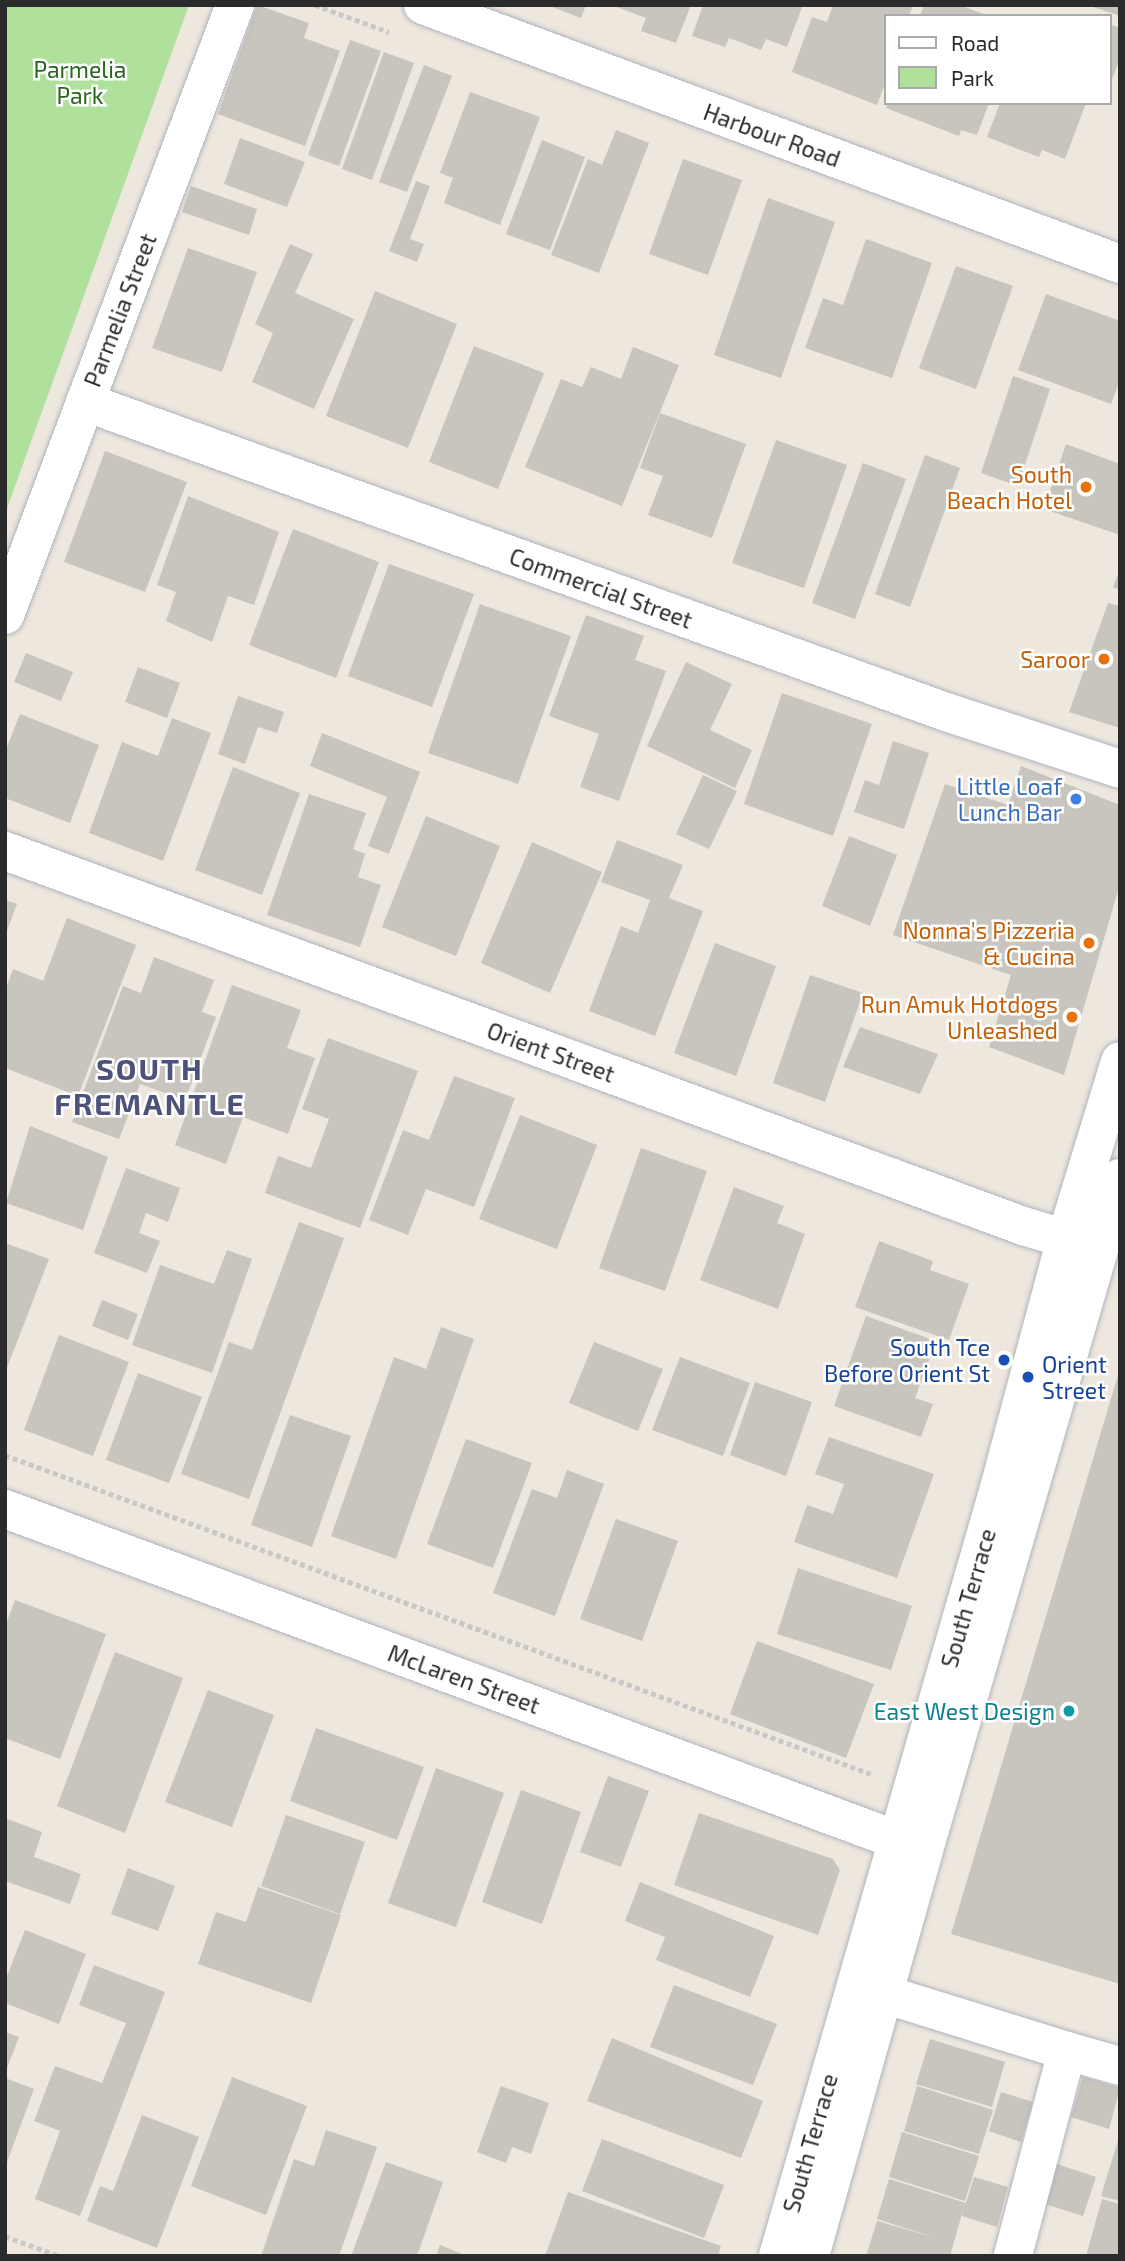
<!DOCTYPE html>
<html>
<head>
<meta charset="utf-8">
<style>
  body { margin:0 }
  #map { position:relative; width:1125px; height:2261px; overflow:hidden; background:#ede7de; font-family:"Exo 2",sans-serif }
  div>[style] { position:absolute }
  .green>* { inset:0; background:#afe19d }
  .building>* { inset:0; background:#c8c4be }
  .path>* { height:4.5px; margin-top:-2.25px; transform-origin:0; background:repeating-linear-gradient(90deg,#c8c8c8 0 5px,transparent 0 8.5px) }
  .roads { filter:drop-shadow(0 0 2px #b1b3be) drop-shadow(0 0 2px #b1b3be) }
  .minor>* { height:38px; margin:-19px; padding:0 19px; transform-origin:19px; border-radius:19px; background:#fff }
  .tertiary>* { height:38px; margin:-19px; padding:0 19px; transform-origin:19px; border-radius:19px; background:#fff }
  .dots>* { width:19px; height:19px; translate:-50% -50%; box-sizing:border-box; border:4px solid #fff; border-radius:50% }
  span { translate:-50% -50%; white-space:nowrap; text-align:center; line-height:1.15; -webkit-text-stroke:5px #fff; paint-order:stroke }
  .park-label { font-size:23px; color:#27661d }
  .street-label { font-size:23px; color:#2b2b2b }
  .food-label { font-size:23px; color:#c56008 }
  .right { translate:-100% -50%; text-align:right }
  .shop-label { font-size:23px; color:#366cbe }
  .transit-label { font-size:23px; color:#164399 }
  .left { translate:0 -50%; text-align:left }
  .culture-label { font-size:23px; color:#0d838f }
  .district-label { font-size:30px; color:#4d527b; font-weight:700; letter-spacing:2px }
  .frame { position:absolute; inset:0; border:7px solid #2b2b2b; pointer-events:none }
  .legend { position:absolute; left:884px; top:14px; width:228px; height:91px; box-sizing:border-box; background:#fff; border:2px solid #aaa; margin:0; padding:9px 12px; list-style:none; font-size:21px; color:#2b2b2b }
  .legend li { display:flex; align-items:center; gap:14px; height:35px }
  .legend b { width:35px; border:2px solid #aaa }
</style>
</head>
<body>
<div id="map">
  <div class="green">
    <div style="clip-path:polygon(5px 5px,189px 5px,5px 514px)"></div>
  </div>
  <div class="building">
    <div style="clip-path:polygon(257px 5px,309px 23px,304px 38px,340px 51px,305px 146px,218px 114px)"></div>
    <div style="clip-path:polygon(547px 5px,586px 5px,581px 18px)"></div>
    <div style="clip-path:polygon(611px 5px,691px 5px,676px 43px,641px 31px,646px 18px)"></div>
    <div style="clip-path:polygon(703px 5px,803px 5px,787px 47px,766px 39px,761px 50px,729px 38px,725px 47px,692px 36px)"></div>
    <div style="clip-path:polygon(833px 5px,913px 5px,909px 16px,885px 16px,885px 83px,877px 105px,792px 72px,812px 17px,827px 22px)"></div>
    <div style="clip-path:polygon(924px 5px,959px 5px,987px 15px,920px 16px)"></div>
    <div style="clip-path:polygon(1090px 5px,1120px 5px,1120px 16px,1090px 6px)"></div>
    <div style="clip-path:polygon(1109px 24px,1120px 28px,1120px 59px,1109px 86px)"></div>
    <div style="clip-path:polygon(350px 40px,381px 51px,339px 166px,308px 155px)"></div>
    <div style="clip-path:polygon(384px 52px,414px 63px,372px 180px,342px 169px)"></div>
    <div style="clip-path:polygon(424px 65px,452px 76px,407px 192px,379px 182px)"></div>
    <div style="clip-path:polygon(470px 92px,540px 117px,500px 225px,444px 203px,453px 178px,440px 173px)"></div>
    <div style="clip-path:polygon(888px 103px,989px 103px,977px 135px,961px 130px,959px 136px,886px 108px)"></div>
    <div style="clip-path:polygon(1000px 103px,1086px 103px,1065px 159px,1042px 150px,1039px 157px,987px 137px)"></div>
    <div style="clip-path:polygon(616px 130px,649px 143px,599px 273px,551px 255px,588px 159px,602px 165px)"></div>
    <div style="clip-path:polygon(240px 138px,305px 162px,287px 207px,224px 184px)"></div>
    <div style="clip-path:polygon(542px 140px,585px 157px,550px 250px,506px 234px)"></div>
    <div style="clip-path:polygon(683px 159px,742px 180px,708px 275px,649px 254px)"></div>
    <div style="clip-path:polygon(416px 181px,430px 186px,410px 239px,424px 244px,417px 262px,389px 251px)"></div>
    <div style="clip-path:polygon(191px 186px,257px 209px,249px 235px,182px 212px)"></div>
    <div style="clip-path:polygon(768px 198px,835px 222px,781px 378px,714px 355px)"></div>
    <div style="clip-path:polygon(866px 239px,932px 263px,892px 378px,805px 348px,823px 298px,843px 305px)"></div>
    <div style="clip-path:polygon(290px 244px,313px 254px,295px 293px,354px 319px,314px 409px,252px 382px,273px 333px,255px 324px)"></div>
    <div style="clip-path:polygon(188px 248px,257px 272px,222px 372px,152px 348px)"></div>
    <div style="clip-path:polygon(956px 266px,1013px 286px,976px 389px,919px 368px)"></div>
    <div style="clip-path:polygon(375px 291px,457px 324px,408px 448px,326px 416px)"></div>
    <div style="clip-path:polygon(1046px 294px,1120px 321px,1120px 380px,1111px 404px,1018px 370px)"></div>
    <div style="clip-path:polygon(474px 346px,544px 373px,498px 489px,429px 462px)"></div>
    <div style="clip-path:polygon(633px 347px,679px 365px,622px 506px,525px 467px,561px 379px,582px 387px,591px 367px,621px 379px)"></div>
    <div style="clip-path:polygon(1013px 376px,1050px 389px,1018px 486px,981px 473px)"></div>
    <div style="clip-path:polygon(660px 413px,746px 444px,712px 538px,648px 515px,663px 476px,640px 468px)"></div>
    <div style="clip-path:polygon(776px 440px,847px 465px,804px 588px,732px 563px)"></div>
    <div style="clip-path:polygon(1066px 444px,1120px 464px,1120px 535px,1044px 509px)"></div>
    <div style="clip-path:polygon(105px 451px,187px 482px,145px 592px,64px 562px)"></div>
    <div style="clip-path:polygon(925px 455px,960px 468px,910px 607px,875px 594px)"></div>
    <div style="clip-path:polygon(863px 463px,906px 479px,855px 619px,812px 603px)"></div>
    <div style="clip-path:polygon(188px 496px,279px 532px,254px 605px,228px 596px,212px 642px,166px 621px,176px 592px,157px 585px)"></div>
    <div style="clip-path:polygon(293px 529px,379px 562px,336px 678px,249px 645px)"></div>
    <div style="clip-path:polygon(389px 564px,474px 594px,432px 707px,348px 676px)"></div>
    <div style="clip-path:polygon(1120px 569px,1120px 590px,1113px 587px)"></div>
    <div style="clip-path:polygon(1108px 603px,1120px 606px,1120px 728px,1069px 712px)"></div>
    <div style="clip-path:polygon(480px 604px,571px 636px,518px 784px,428px 753px)"></div>
    <div style="clip-path:polygon(586px 615px,644px 636px,635px 660px,666px 671px,619px 801px,580px 787px,599px 734px,549px 716px)"></div>
    <div style="clip-path:polygon(26px 653px,73px 672px,61px 701px,14px 682px)"></div>
    <div style="clip-path:polygon(686px 662px,732px 684px,710px 730px,752px 750px,735px 788px,647px 746px)"></div>
    <div style="clip-path:polygon(138px 667px,180px 683px,167px 718px,125px 702px)"></div>
    <div style="clip-path:polygon(782px 693px,872px 724px,833px 836px,744px 804px)"></div>
    <div style="clip-path:polygon(238px 696px,284px 712px,277px 733px,258px 727px,245px 764px,218px 754px)"></div>
    <div style="clip-path:polygon(20px 714px,99px 745px,70px 823px,5px 798px,5px 752px)"></div>
    <div style="clip-path:polygon(172px 718px,211px 733px,163px 861px,89px 833px,122px 742px,158px 756px)"></div>
    <div style="clip-path:polygon(322px 733px,420px 772px,389px 854px,368px 846px,387px 797px,310px 766px)"></div>
    <div style="clip-path:polygon(893px 741px,929px 753px,904px 829px,854px 812px,865px 780px,879px 785px)"></div>
    <div style="clip-path:polygon(1021px 766px,1120px 805px,1120px 884px,1064px 1075px,989px 1047px,1011px 975px,893px 935px,945px 784px,1008px 805px)"></div>
    <div style="clip-path:polygon(233px 767px,300px 793px,262px 895px,195px 870px)"></div>
    <div style="clip-path:polygon(703px 775px,737px 791px,709px 849px,676px 834px)"></div>
    <div style="clip-path:polygon(309px 794px,366px 813px,353px 849px,365px 854px,358px 877px,381px 885px,360px 947px,267px 915px)"></div>
    <div style="clip-path:polygon(426px 816px,500px 846px,456px 956px,382px 927px)"></div>
    <div style="clip-path:polygon(849px 836px,897px 855px,870px 926px,822px 906px)"></div>
    <div style="clip-path:polygon(617px 840px,683px 865px,669px 898px,703px 911px,655px 1036px,589px 1011px,621px 926px,638px 933px,650px 900px,601px 882px)"></div>
    <div style="clip-path:polygon(532px 842px,602px 872px,550px 993px,481px 963px)"></div>
    <div style="clip-path:polygon(5px 900px,17px 904px,5px 936px)"></div>
    <div style="clip-path:polygon(67px 918px,136px 945px,78px 1096px,5px 1068px,5px 991px,13px 969px,43px 981px)"></div>
    <div style="clip-path:polygon(715px 943px,776px 966px,736px 1076px,674px 1053px)"></div>
    <div style="clip-path:polygon(154px 957px,214px 980px,202px 1012px,216px 1017px,185px 1100px,140px 1084px,119px 1139px,72px 1122px,123px 986px,141px 993px)"></div>
    <div style="clip-path:polygon(810px 975px,863px 993px,825px 1102px,773px 1083px)"></div>
    <div style="clip-path:polygon(232px 985px,301px 1010px,287px 1048px,315px 1058px,288px 1134px,243px 1117px,226px 1164px,175px 1145px)"></div>
    <div style="clip-path:polygon(860px 1027px,938px 1054px,920px 1094px,843px 1067px)"></div>
    <div style="clip-path:polygon(328px 1038px,418px 1071px,360px 1228px,265px 1193px,278px 1156px,311px 1168px,329px 1119px,302px 1109px)"></div>
    <div style="clip-path:polygon(454px 1076px,515px 1098px,474px 1207px,426px 1189px,408px 1235px,369px 1220px,403px 1130px,429px 1140px)"></div>
    <div style="clip-path:polygon(520px 1115px,597px 1145px,557px 1249px,479px 1219px)"></div>
    <div style="clip-path:polygon(30px 1126px,108px 1157px,83px 1230px,6px 1203px)"></div>
    <div style="clip-path:polygon(641px 1148px,707px 1171px,665px 1291px,599px 1268px)"></div>
    <div style="clip-path:polygon(126px 1168px,180px 1188px,168px 1222px,146px 1213px,139px 1233px,160px 1241px,147px 1273px,94px 1253px)"></div>
    <div style="clip-path:polygon(734px 1187px,784px 1206px,777px 1223px,805px 1234px,778px 1309px,700px 1280px)"></div>
    <div style="clip-path:polygon(299px 1222px,344px 1238px,249px 1499px,181px 1474px,229px 1342px,252px 1350px)"></div>
    <div style="clip-path:polygon(879px 1241px,933px 1261px,930px 1270px,969px 1284px,949px 1340px,855px 1307px)"></div>
    <div style="clip-path:polygon(5px 1243px,49px 1259px,5px 1373px)"></div>
    <div style="clip-path:polygon(227px 1250px,252px 1259px,212px 1373px,132px 1345px,160px 1265px,214px 1284px)"></div>
    <div style="clip-path:polygon(102px 1300px,138px 1314px,128px 1340px,92px 1326px)"></div>
    <div style="clip-path:polygon(866px 1316px,936px 1341px,915px 1398px,933px 1404px,921px 1437px,834px 1406px)"></div>
    <div style="clip-path:polygon(441px 1327px,474px 1339px,396px 1559px,331px 1536px,394px 1357px,426px 1369px)"></div>
    <div style="clip-path:polygon(59px 1335px,129px 1362px,93px 1456px,24px 1430px)"></div>
    <div style="clip-path:polygon(594px 1342px,663px 1369px,638px 1431px,569px 1403px)"></div>
    <div style="clip-path:polygon(680px 1357px,750px 1383px,723px 1456px,652px 1430px)"></div>
    <div style="clip-path:polygon(1119px 1372px,1120px 1372px,1120px 1984px,951px 1934px)"></div>
    <div style="clip-path:polygon(138px 1373px,202px 1397px,169px 1483px,106px 1460px)"></div>
    <div style="clip-path:polygon(755px 1382px,812px 1402px,786px 1476px,730px 1455px)"></div>
    <div style="clip-path:polygon(290px 1415px,351px 1436px,312px 1547px,251px 1525px)"></div>
    <div style="clip-path:polygon(829px 1437px,934px 1474px,897px 1578px,794px 1542px,807px 1505px,833px 1514px,844px 1484px,815px 1474px)"></div>
    <div style="clip-path:polygon(466px 1439px,532px 1463px,493px 1568px,427px 1544px)"></div>
    <div style="clip-path:polygon(567px 1470px,604px 1484px,555px 1616px,493px 1593px,532px 1489px,557px 1498px)"></div>
    <div style="clip-path:polygon(616px 1519px,678px 1541px,642px 1641px,580px 1619px)"></div>
    <div style="clip-path:polygon(798px 1568px,912px 1606px,891px 1670px,777px 1634px)"></div>
    <div style="clip-path:polygon(15px 1600px,106px 1634px,60px 1759px,5px 1738px,5px 1627px)"></div>
    <div style="clip-path:polygon(757px 1641px,874px 1684px,846px 1758px,730px 1714px)"></div>
    <div style="clip-path:polygon(115px 1652px,183px 1678px,125px 1833px,57px 1806px)"></div>
    <div style="clip-path:polygon(208px 1690px,274px 1715px,232px 1827px,165px 1802px)"></div>
    <div style="clip-path:polygon(316px 1728px,424px 1767px,397px 1840px,290px 1801px)"></div>
    <div style="clip-path:polygon(436px 1768px,504px 1793px,456px 1927px,388px 1903px)"></div>
    <div style="clip-path:polygon(608px 1776px,649px 1791px,621px 1867px,580px 1852px)"></div>
    <div style="clip-path:polygon(521px 1790px,581px 1812px,542px 1924px,482px 1902px)"></div>
    <div style="clip-path:polygon(699px 1813px,833px 1859px,840px 1870px,818px 1935px,674px 1885px)"></div>
    <div style="clip-path:polygon(286px 1815px,365px 1842px,340px 1914px,261px 1886px)"></div>
    <div style="clip-path:polygon(5px 1818px,42px 1832px,34px 1857px,81px 1874px,70px 1904px,5px 1881px)"></div>
    <div style="clip-path:polygon(128px 1868px,175px 1886px,158px 1931px,111px 1914px)"></div>
    <div style="clip-path:polygon(640px 1882px,774px 1936px,750px 1997px,656px 1960px,665px 1937px,625px 1921px)"></div>
    <div style="clip-path:polygon(258px 1887px,341px 1915px,311px 2003px,198px 1964px,216px 1912px,246px 1922px)"></div>
    <div style="clip-path:polygon(25px 1930px,86px 1954px,59px 2024px,5px 2003px,5px 1981px)"></div>
    <div style="clip-path:polygon(94px 1965px,165px 1992px,80px 2216px,35px 2199px,60px 2131px,34px 2121px,55px 2066px,102px 2083px,126px 2023px,79px 2005px)"></div>
    <div style="clip-path:polygon(674px 1985px,777px 2024px,753px 2085px,650px 2047px)"></div>
    <div style="clip-path:polygon(5px 2032px,19px 2037px,5px 2073px)"></div>
    <div style="clip-path:polygon(612px 2038px,763px 2101px,741px 2158px,587px 2101px)"></div>
    <div style="clip-path:polygon(930px 2039px,1005px 2062px,992px 2107px,916px 2084px)"></div>
    <div style="clip-path:polygon(232px 2077px,307px 2106px,266px 2215px,191px 2186px)"></div>
    <div style="clip-path:polygon(1083px 2077px,1120px 2088px,1109px 2129px,1071px 2117px)"></div>
    <div style="clip-path:polygon(5px 2078px,34px 2089px,6px 2165px,5px 2165px)"></div>
    <div style="clip-path:polygon(501px 2086px,549px 2103px,531px 2154px,512px 2147px,506px 2163px,477px 2152px)"></div>
    <div style="clip-path:polygon(917px 2086px,993px 2110px,979px 2154px,904px 2131px)"></div>
    <div style="clip-path:polygon(1001px 2092px,1033px 2102px,1021px 2142px,989px 2131px)"></div>
    <div style="clip-path:polygon(142px 2115px,199px 2137px,157px 2248px,87px 2221px,100px 2186px,113px 2191px)"></div>
    <div style="clip-path:polygon(326px 2130px,377px 2147px,339px 2256px,261px 2256px,294px 2159px,314px 2166px)"></div>
    <div style="clip-path:polygon(902px 2132px,979px 2156px,965px 2201px,889px 2177px)"></div>
    <div style="clip-path:polygon(1120px 2134px,1120px 2201px,1101px 2196px)"></div>
    <div style="clip-path:polygon(602px 2139px,724px 2185px,704px 2238px,582px 2191px)"></div>
    <div style="clip-path:polygon(386px 2162px,443px 2182px,417px 2256px,351px 2256px)"></div>
    <div style="clip-path:polygon(1057px 2164px,1096px 2177px,1083px 2216px,1045px 2204px)"></div>
    <div style="clip-path:polygon(974px 2177px,1008px 2187px,997px 2227px,962px 2216px,964px 2207px,950px 2256px,866px 2256px,877px 2221px,937px 2238px,877px 2219px,889px 2179px,966px 2203px)"></div>
    <div style="clip-path:polygon(568px 2192px,721px 2246px,718px 2256px,545px 2256px)"></div>
    <div style="clip-path:polygon(1102px 2199px,1120px 2204px,1120px 2256px,1086px 2256px)"></div>
    <div style="clip-path:polygon(440px 2245px,467px 2256px,436px 2256px)"></div>
  </div>
  <div class="path">
    <div style="left:315px;top:5px;width:79px;rotate:20deg"></div>
    <div style="left:5px;top:1455px;width:923px;rotate:20.22deg"></div>
    <div style="left:5px;top:2236px;width:58px;rotate:20.3deg"></div>
  </div>
  <div class="roads">
    <div class="minor">
      <div style="left:423px;top:5px;width:744px;rotate:20.38deg"></div>
      <div style="left:85px;top:402px;width:915px;rotate:19.8deg"></div>
      <div style="left:946px;top:712px;width:183px;rotate:18.1deg"></div>
      <div style="left:5px;top:615px;width:652px;rotate:-69.34deg"></div>
      <div style="left:5px;top:851px;width:1085px;rotate:20.22deg"></div>
      <div style="left:1023px;top:1226px;width:77px;rotate:16.6deg"></div>
      <div style="left:5px;top:1509px;width:980px;rotate:20.36deg"></div>
      <div style="left:884px;top:1994px;width:192px;rotate:17.3deg"></div>
      <div style="left:1067px;top:2051px;width:212px;rotate:104.8deg"></div>
      <div style="left:1067px;top:2051px;width:55px;rotate:15.8deg"></div>
    </div>
    <div class="tertiary">
      <div style="left:778px;top:2256px;width:799px;rotate:-73.95deg"></div>
      <div style="left:999px;top:1488px;width:259px;rotate:-75deg"></div>
      <div style="left:1066px;top:1238px;width:185px;rotate:-73deg"></div>
      <div style="left:810px;top:2256px;width:422px;rotate:-74.3deg"></div>
      <div style="left:924px;top:1850px;width:700px;rotate:-73.74deg"></div>
    </div>
  </div>
  <div class="dots">
    <div style="left:1086px;top:487px;background:#e8710a"></div>
    <div style="left:1104px;top:659px;background:#e8710a"></div>
    <div style="left:1076px;top:799px;background:#3f7fe0"></div>
    <div style="left:1089px;top:943px;background:#e8710a"></div>
    <div style="left:1072px;top:1017px;background:#e8710a"></div>
    <div style="left:1004px;top:1360px;background:#1a4fb4"></div>
    <div style="left:1028px;top:1377px;background:#1a4fb4"></div>
    <div style="left:1069px;top:1711px;background:#0f9aa8"></div>
  </div>
  <div class="park-label">
    <span style="left:80px;top:82px">Parmelia<br>Park</span>
  </div>
  <div class="street-label">
    <span style="left:772px;top:135px;rotate:20deg">Harbour Road</span>
    <span style="left:120px;top:310px;rotate:-69deg">Parmelia Street</span>
    <span style="left:601px;top:588px;rotate:20deg">Commercial Street</span>
    <span style="left:551px;top:1052px;rotate:20deg">Orient Street</span>
    <span style="left:968px;top:1598px;rotate:-74deg">South Terrace</span>
    <span style="left:464px;top:1679px;rotate:20deg">McLaren Street</span>
    <span style="left:810px;top:2143px;rotate:-74deg">South Terrace</span>
  </div>
  <div class="food-label">
    <span class="right" style="left:1072px;top:487px">South<br>Beach Hotel</span>
    <span class="right" style="left:1090px;top:659px">Saroor</span>
    <span class="right" style="left:1075px;top:943px">Nonna's Pizzeria<br>&amp; Cucina</span>
    <span class="right" style="left:1058px;top:1017px">Run Amuk Hotdogs<br>Unleashed</span>
  </div>
  <div class="shop-label">
    <span class="right" style="left:1062px;top:799px">Little Loaf<br>Lunch Bar</span>
  </div>
  <div class="transit-label">
    <span class="right" style="left:990px;top:1360px">South Tce<br>Before Orient St</span>
    <span class="left" style="left:1042px;top:1377px">Orient<br>Street</span>
  </div>
  <div class="culture-label">
    <span class="right" style="left:1055px;top:1711px">East West Design</span>
  </div>
  <div class="district-label">
    <span style="left:150px;top:1085px">SOUTH<br>FREMANTLE</span>
  </div>
  <div class="frame"></div>
  <ul class="legend">
  <li><b style="height:9px;background:#fff"></b>Road</li>
  <li><b style="height:19px;background:#afe19d"></b>Park</li>
  </ul>
</div>
</body>
</html>
